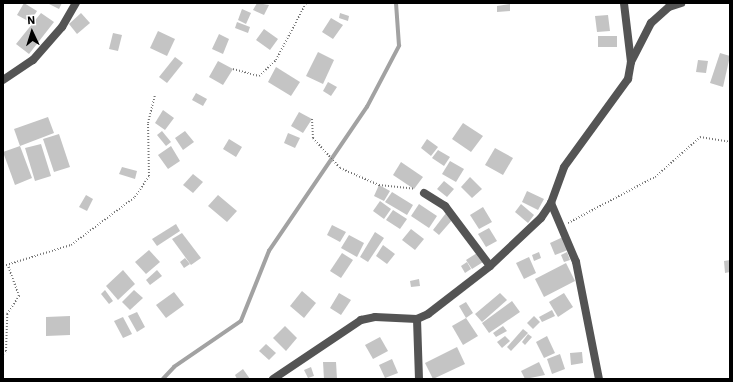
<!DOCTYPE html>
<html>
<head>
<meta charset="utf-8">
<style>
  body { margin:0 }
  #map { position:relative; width:733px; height:382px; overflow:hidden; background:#fff; font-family:"IBM Plex Sans",sans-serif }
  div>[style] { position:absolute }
  .stream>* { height:3.5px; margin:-1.75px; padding:0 1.75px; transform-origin:1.75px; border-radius:1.75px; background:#a2a2a2 }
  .building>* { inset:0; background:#c4c4c4 }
  .path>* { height:2px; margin-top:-1px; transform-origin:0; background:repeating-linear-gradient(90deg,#767676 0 1px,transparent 0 3px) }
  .street>* { height:8px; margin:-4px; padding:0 4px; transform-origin:4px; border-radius:4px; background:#545454 }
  span { translate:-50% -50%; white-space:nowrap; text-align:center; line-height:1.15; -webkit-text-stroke:3px #fff; paint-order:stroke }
  .frame { position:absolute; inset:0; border:4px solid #000; pointer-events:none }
  .north { position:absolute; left:12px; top:12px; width:40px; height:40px; -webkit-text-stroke:3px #fff; paint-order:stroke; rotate:356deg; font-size:11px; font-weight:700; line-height:16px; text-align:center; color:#000 }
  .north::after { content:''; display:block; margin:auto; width:14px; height:18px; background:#000; clip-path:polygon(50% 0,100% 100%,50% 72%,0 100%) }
</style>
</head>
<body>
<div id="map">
  <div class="stream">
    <div style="left:163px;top:379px;width:16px;rotate:-47deg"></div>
    <div style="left:174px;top:367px;width:81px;rotate:-34.5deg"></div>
    <div style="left:241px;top:321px;width:75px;rotate:-68.2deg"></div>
    <div style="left:269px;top:251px;width:174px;rotate:-55.8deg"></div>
    <div style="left:367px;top:107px;width:69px;rotate:-62.3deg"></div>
    <div style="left:399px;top:46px;width:43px;rotate:-94deg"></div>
  </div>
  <div class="building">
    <div style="clip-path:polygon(24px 3px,37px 11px,30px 22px,17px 15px)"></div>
    <div style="clip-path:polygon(47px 3px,62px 3px,59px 9px)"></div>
    <div style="clip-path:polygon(257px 3px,269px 5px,264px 15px,253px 10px)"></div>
    <div style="clip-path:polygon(510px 4px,510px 11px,497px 12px,497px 6px)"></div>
    <div style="clip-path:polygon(242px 9px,251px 13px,246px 24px,238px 20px)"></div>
    <div style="clip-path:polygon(41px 13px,54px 22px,29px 54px,16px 44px)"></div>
    <div style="clip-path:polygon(81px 13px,90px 23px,77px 34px,69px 24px)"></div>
    <div style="clip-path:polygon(340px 13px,349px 16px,348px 21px,339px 18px)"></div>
    <div style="clip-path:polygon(608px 15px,610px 31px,597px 32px,595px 16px)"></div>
    <div style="clip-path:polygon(331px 18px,343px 25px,333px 39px,322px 32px)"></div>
    <div style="clip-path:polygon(237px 22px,250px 27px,248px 33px,235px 28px)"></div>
    <div style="clip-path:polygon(264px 29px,278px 39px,270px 50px,256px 40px)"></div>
    <div style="clip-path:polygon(158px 31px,175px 39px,167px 56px,150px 48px)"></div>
    <div style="clip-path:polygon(113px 33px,122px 35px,118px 51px,109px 49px)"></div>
    <div style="clip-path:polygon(219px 34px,229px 39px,223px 54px,212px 49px)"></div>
    <div style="clip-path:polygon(598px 36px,617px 36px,617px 47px,598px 47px)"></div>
    <div style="clip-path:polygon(318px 52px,334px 60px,323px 84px,306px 76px)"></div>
    <div style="clip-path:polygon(720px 53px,730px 56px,723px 87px,710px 83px)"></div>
    <div style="clip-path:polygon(175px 57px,183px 63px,167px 83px,159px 77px)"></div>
    <div style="clip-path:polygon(698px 60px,708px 61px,706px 73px,696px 72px)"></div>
    <div style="clip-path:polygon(218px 61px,233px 69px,223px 85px,209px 77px)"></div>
    <div style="clip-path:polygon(276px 67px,300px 82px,291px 96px,268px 82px)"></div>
    <div style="clip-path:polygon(328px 82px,337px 87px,331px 96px,323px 91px)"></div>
    <div style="clip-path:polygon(196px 93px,207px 99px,203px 106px,192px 100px)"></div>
    <div style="clip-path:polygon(163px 110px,174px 118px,165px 130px,155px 123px)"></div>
    <div style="clip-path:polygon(299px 112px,312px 119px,303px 133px,291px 126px)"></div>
    <div style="clip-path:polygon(48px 117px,54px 133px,20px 146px,14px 129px)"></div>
    <div style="clip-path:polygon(463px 123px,483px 136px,471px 152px,452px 139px)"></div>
    <div style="clip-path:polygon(162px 131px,171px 142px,166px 146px,157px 135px)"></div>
    <div style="clip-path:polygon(185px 131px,194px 142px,183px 150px,175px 138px)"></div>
    <div style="clip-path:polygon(288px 133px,300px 138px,295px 148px,284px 143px)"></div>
    <div style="clip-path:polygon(59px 134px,70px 167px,54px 172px,43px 139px)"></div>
    <div style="clip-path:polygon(229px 139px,242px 147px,236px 157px,223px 149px)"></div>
    <div style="clip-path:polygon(427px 139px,438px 147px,431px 156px,421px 148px)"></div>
    <div style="clip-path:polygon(41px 144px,51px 176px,35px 181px,25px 148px)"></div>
    <div style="clip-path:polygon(20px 146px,32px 178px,15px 185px,3px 152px)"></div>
    <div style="clip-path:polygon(171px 146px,180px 161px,168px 169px,158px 155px)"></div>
    <div style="clip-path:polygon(495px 148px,513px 158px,503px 175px,485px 165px)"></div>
    <div style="clip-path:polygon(438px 150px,450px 157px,444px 166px,432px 158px)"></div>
    <div style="clip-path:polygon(450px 161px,464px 169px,456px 182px,442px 174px)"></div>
    <div style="clip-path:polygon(401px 162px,423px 177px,414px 189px,393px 175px)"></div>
    <div style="clip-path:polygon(122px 167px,137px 171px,135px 179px,119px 174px)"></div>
    <div style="clip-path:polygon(193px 174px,203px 182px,193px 193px,183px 185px)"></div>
    <div style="clip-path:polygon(470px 177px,482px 189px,472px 198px,461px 187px)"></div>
    <div style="clip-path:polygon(444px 181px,454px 189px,447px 197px,437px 189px)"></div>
    <div style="clip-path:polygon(379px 185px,390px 191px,384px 201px,374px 196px)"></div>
    <div style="clip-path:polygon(527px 191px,544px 199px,538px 210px,522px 202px)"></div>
    <div style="clip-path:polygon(392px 192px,413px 205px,407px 215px,385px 202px)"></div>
    <div style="clip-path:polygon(86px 195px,93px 199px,87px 211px,79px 207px)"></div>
    <div style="clip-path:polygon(218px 195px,237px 211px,227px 222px,208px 206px)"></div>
    <div style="clip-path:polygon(380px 201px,391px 209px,384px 219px,373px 211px)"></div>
    <div style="clip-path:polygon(419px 204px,437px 216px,429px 228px,411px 216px)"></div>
    <div style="clip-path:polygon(521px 204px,534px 215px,528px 223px,515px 212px)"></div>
    <div style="clip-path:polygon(483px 207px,492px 222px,479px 229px,470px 215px)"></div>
    <div style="clip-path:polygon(393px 210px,407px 219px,400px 229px,386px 220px)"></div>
    <div style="clip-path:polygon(446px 213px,453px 219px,439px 235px,433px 230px)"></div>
    <div style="clip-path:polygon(176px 224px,180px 231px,157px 246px,152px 239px)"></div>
    <div style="clip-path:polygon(332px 225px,346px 232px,340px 242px,327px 235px)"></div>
    <div style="clip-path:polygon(489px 228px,497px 241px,486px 247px,478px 234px)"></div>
    <div style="clip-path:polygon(411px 229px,424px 239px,415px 250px,402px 240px)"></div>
    <div style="clip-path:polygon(375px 232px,384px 238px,368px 262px,360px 257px)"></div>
    <div style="clip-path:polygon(182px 233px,201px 258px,191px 265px,172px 239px)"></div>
    <div style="clip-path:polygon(349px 235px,364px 243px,357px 257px,341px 248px)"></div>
    <div style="clip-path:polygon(563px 237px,568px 250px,555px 255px,550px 243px)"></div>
    <div style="clip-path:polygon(383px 245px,395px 254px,387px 264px,376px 256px)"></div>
    <div style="clip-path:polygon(149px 250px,160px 262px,146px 274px,135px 262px)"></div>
    <div style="clip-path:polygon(539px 252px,541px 258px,534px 261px,532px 255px)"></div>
    <div style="clip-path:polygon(567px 252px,570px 260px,564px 262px,561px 255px)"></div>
    <div style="clip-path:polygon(342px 253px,353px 260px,341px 278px,330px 271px)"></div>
    <div style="clip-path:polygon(477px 253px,483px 262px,472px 269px,466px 260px)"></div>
    <div style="clip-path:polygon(529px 257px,536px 273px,524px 279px,516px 263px)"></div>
    <div style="clip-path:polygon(185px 258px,190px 264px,184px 268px,180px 262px)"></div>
    <div style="clip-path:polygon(730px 260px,730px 272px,725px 273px,724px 261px)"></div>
    <div style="clip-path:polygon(467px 262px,471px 269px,465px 273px,461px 266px)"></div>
    <div style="clip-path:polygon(566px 263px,575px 281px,544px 297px,535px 279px)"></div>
    <div style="clip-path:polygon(123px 270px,135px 284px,118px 300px,106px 286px)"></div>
    <div style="clip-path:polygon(157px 270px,162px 276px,150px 285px,146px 280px)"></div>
    <div style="clip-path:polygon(419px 279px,420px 286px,411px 287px,410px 281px)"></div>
    <div style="clip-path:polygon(105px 290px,113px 301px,109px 304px,101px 294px)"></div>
    <div style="clip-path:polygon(134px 290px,143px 298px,130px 310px,122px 302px)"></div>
    <div style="clip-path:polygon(302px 291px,316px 303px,304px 318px,290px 306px)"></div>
    <div style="clip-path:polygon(174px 292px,184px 305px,166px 318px,156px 305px)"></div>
    <div style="clip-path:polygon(339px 293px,351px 300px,341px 315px,330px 308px)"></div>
    <div style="clip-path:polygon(500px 293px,507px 300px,482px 322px,475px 314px)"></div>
    <div style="clip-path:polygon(564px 293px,573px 307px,558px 317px,549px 302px)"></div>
    <div style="clip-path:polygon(512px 301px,520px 312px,489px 333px,482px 323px)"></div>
    <div style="clip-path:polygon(466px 302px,473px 313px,466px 318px,459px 306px)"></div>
    <div style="clip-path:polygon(552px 310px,555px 316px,542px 322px,539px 317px)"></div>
    <div style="clip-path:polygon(137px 312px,145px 327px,137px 332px,128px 316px)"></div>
    <div style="clip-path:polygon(70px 316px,70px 335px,46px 336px,46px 317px)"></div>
    <div style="clip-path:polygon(534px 316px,540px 322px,533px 329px,527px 323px)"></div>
    <div style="clip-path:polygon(123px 317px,132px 334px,123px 338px,114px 321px)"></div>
    <div style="clip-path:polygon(466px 318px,478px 336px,463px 345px,452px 326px)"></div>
    <div style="clip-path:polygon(285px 326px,297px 338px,286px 351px,273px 338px)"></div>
    <div style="clip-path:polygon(503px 326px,507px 331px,496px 337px,493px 333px)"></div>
    <div style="clip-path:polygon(523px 329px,528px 333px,511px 351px,507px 347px)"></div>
    <div style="clip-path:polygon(528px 334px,532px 337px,525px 345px,522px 342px)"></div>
    <div style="clip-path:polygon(505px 336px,510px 341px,502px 348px,497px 342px)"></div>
    <div style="clip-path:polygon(547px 336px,555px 353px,544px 358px,536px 342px)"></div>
    <div style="clip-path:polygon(380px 337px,388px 351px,373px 359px,365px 345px)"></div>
    <div style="clip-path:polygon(266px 344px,276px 353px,269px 360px,259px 351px)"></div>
    <div style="clip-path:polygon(457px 347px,465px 364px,433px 379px,425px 363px)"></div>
    <div style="clip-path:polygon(582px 352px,583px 363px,571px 365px,570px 353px)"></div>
    <div style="clip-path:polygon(560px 354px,565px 369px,552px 374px,547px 359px)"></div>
    <div style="clip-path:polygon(392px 359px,398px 373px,385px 378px,379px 365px)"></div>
    <div style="clip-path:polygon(323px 362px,336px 362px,337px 379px,324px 379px)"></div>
    <div style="clip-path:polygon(539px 362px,545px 375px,525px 379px,521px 371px)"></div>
    <div style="clip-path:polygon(311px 367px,314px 376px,308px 378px,304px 370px)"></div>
    <div style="clip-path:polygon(243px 369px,250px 379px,237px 379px,235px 375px)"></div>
  </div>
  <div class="path">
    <div style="left:233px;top:69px;width:27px;rotate:15deg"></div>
    <div style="left:259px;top:76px;width:23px;rotate:-43deg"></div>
    <div style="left:276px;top:60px;width:64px;rotate:-62.2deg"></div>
    <div style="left:312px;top:119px;width:19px;rotate:87deg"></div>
    <div style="left:313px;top:138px;width:40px;rotate:48deg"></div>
    <div style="left:340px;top:168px;width:43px;rotate:23.6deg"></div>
    <div style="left:379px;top:185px;width:36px;rotate:6deg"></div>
    <div style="left:568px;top:223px;width:98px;rotate:-27.9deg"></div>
    <div style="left:655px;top:177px;width:60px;rotate:-41.6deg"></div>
    <div style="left:700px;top:137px;width:30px;rotate:9deg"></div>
    <div style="left:3px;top:266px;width:71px;rotate:-17.2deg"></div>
    <div style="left:71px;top:245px;width:80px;rotate:-36.9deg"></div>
    <div style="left:135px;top:197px;width:25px;rotate:-56deg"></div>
    <div style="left:149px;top:176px;width:53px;rotate:-91.1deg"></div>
    <div style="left:148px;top:123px;width:29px;rotate:-76deg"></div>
    <div style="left:3px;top:354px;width:4px;rotate:-45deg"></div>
    <div style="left:6px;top:351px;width:37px;rotate:-88deg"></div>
    <div style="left:7px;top:314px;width:22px;rotate:-56deg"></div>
    <div style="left:19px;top:296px;width:32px;rotate:-110deg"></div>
  </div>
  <div class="street">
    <div style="left:631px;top:62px;width:44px;rotate:-62.9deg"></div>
    <div style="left:651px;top:23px;width:24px;rotate:-42deg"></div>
    <div style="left:669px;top:7px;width:13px;rotate:-18deg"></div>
    <div style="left:3px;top:80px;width:36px;rotate:-34deg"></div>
    <div style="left:33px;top:60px;width:44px;rotate:-48.7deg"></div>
    <div style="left:62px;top:27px;width:28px;rotate:-60deg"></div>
    <div style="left:424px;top:193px;width:25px;rotate:32deg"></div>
    <div style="left:445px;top:206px;width:75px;rotate:53.1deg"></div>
    <div style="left:551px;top:203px;width:64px;rotate:67deg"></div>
    <div style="left:576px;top:262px;width:119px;rotate:78.9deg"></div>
    <div style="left:417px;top:319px;width:60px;rotate:88.1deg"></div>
    <div style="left:273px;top:379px;width:106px;rotate:-33.8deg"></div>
    <div style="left:361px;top:320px;width:14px;rotate:-12deg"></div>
    <div style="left:375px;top:317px;width:42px;rotate:2.7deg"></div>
    <div style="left:417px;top:319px;width:12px;rotate:-24deg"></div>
    <div style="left:428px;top:314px;width:78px;rotate:-37.7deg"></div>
    <div style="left:490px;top:266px;width:70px;rotate:-43.3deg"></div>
    <div style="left:541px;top:218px;width:18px;rotate:-56deg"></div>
    <div style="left:551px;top:203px;width:38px;rotate:-70deg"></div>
    <div style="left:564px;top:167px;width:109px;rotate:-54deg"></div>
    <div style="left:628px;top:79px;width:17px;rotate:-80deg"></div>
    <div style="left:631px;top:62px;width:59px;rotate:-96.8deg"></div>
  </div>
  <div class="frame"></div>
  <div class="north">N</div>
</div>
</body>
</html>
